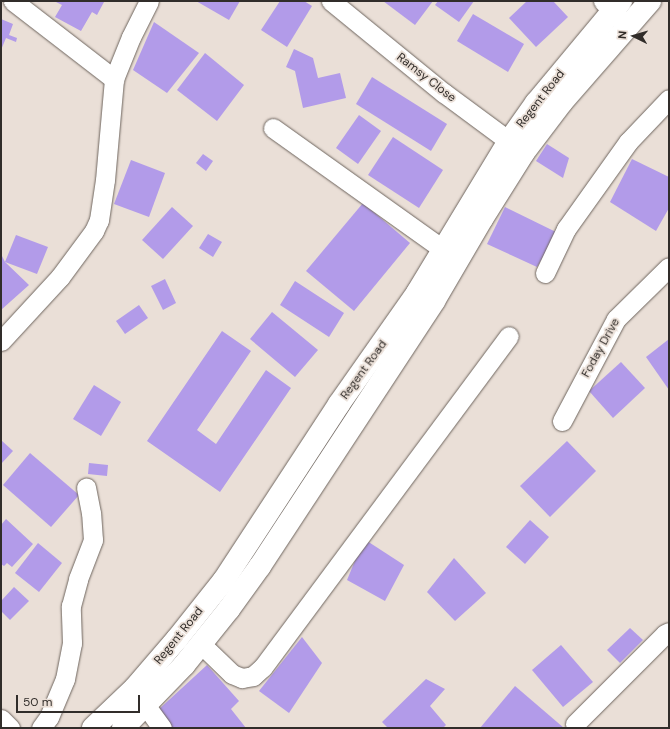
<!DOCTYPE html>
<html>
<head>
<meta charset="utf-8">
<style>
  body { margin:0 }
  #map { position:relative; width:670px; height:729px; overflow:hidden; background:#eadfd7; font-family:"DM Sans",sans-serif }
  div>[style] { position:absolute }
  .building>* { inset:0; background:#b29be9 }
  .roads { filter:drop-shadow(0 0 1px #6e655e) drop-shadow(0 0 1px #6e655e) }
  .minor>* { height:19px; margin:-9.5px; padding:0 9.5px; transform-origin:9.5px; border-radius:9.5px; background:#fff }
  .primary>* { height:22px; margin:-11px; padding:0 11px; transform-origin:11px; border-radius:11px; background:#fff }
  span { translate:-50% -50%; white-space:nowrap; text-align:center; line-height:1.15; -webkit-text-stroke:3.5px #eadfd7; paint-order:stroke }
  .street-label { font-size:12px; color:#312d2a }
  .frame { position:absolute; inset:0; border:2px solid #312d2a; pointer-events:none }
  .north { position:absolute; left:614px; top:16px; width:40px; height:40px; -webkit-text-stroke:3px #eadfd7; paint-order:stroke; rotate:275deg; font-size:11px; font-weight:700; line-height:16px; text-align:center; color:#312d2a }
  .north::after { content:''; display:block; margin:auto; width:14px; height:18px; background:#312d2a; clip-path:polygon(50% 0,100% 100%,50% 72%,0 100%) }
  .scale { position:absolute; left:16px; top:695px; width:124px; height:18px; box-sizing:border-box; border:2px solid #312d2a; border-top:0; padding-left:5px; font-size:12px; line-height:14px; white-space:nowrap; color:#312d2a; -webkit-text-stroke:3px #eadfd7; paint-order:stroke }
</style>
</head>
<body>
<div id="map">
  <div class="building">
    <div style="clip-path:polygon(54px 1px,103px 1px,104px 2px,97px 15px,92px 12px,81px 31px,55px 17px,62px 5px)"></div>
    <div style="clip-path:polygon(196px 1px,240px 1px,229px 20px)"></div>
    <div style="clip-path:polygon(280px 1px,304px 1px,312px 6px,287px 47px,261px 30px)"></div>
    <div style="clip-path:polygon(383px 1px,433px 1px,415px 25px)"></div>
    <div style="clip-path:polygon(438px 1px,474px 1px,459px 22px,435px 5px)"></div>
    <div style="clip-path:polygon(527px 1px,553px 1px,568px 17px,536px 47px,509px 18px)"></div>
    <div style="clip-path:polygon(473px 14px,524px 44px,508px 72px,457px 41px)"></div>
    <div style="clip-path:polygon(1px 19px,13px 24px,9px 35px,17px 38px,16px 42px,6px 38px,1px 50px)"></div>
    <div style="clip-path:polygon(154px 22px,199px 53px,167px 93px,133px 70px)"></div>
    <div style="clip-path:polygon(294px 49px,313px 58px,318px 78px,340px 73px,346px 98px,303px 108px,295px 71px,286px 67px)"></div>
    <div style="clip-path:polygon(205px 53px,244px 85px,217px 121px,177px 90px)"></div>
    <div style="clip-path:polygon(372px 77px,447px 124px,431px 151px,356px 104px)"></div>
    <div style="clip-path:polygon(359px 115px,381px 131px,358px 164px,336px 148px)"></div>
    <div style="clip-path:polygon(393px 137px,443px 170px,419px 208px,368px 175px)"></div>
    <div style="clip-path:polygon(547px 144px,569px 158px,563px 178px,536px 161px)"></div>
    <div style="clip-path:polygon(203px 154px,213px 161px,206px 171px,196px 163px)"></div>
    <div style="clip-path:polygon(632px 159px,669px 177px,669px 208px,656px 231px,610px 202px)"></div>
    <div style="clip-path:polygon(131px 160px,165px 173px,149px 217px,114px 204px)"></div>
    <div style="clip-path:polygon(363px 203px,410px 243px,354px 311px,306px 271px)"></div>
    <div style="clip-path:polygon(172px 207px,193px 226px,163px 259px,142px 240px)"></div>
    <div style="clip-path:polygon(505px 207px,558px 233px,537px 267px,487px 244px)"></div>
    <div style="clip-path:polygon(208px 234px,222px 242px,213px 257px,199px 248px)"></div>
    <div style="clip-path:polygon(16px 235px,48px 247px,37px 274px,5px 262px)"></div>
    <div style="clip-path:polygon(1px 254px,5px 262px,29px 285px,1px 310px)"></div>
    <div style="clip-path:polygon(165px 279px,176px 303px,163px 310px,151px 286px)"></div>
    <div style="clip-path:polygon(295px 281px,344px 313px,329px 337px,280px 305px)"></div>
    <div style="clip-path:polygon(139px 305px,148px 318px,125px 334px,116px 321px)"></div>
    <div style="clip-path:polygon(272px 312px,318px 350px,295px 377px,250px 339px)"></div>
    <div style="clip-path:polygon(222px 331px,251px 351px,197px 430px,216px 444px,266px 370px,291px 388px,220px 492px,147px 441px)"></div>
    <div style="clip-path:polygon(669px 339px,669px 390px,646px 357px)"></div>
    <div style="clip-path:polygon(621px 362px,645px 388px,613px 418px,589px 391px)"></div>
    <div style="clip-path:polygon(94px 385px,121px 402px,101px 436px,73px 419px)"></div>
    <div style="clip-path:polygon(1px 440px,13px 451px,1px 464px)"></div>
    <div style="clip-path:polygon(567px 441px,596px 471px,550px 517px,520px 486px)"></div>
    <div style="clip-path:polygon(30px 453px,79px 495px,51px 527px,3px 485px)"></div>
    <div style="clip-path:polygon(89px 463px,108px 465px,107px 476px,88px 474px)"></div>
    <div style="clip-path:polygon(6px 519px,33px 544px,12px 567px,7px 563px,4px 566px,1px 564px,1px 525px)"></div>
    <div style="clip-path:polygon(530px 520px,549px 537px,525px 564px,506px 547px)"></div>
    <div style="clip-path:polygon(364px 539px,404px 565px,385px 601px,347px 580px)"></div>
    <div style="clip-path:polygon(38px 543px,62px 563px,39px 592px,15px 573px)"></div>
    <div style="clip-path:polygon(454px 558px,486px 593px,455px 621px,427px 592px)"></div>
    <div style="clip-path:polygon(14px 587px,29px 601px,10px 620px,1px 611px,1px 601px)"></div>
    <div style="clip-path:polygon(630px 628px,643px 640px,620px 663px,607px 650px)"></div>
    <div style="clip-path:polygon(302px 637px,322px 663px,289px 713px,259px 691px)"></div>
    <div style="clip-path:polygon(561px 645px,593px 682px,563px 707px,532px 670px)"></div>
    <div style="clip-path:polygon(207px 665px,239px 701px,231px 709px,246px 728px,172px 728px,157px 711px)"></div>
    <div style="clip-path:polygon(426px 679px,445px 689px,430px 706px,446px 725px,443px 728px,388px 728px,382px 722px)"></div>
    <div style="clip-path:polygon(515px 686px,564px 728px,480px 728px)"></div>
  </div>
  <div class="roads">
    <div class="minor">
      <div style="left:13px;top:1px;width:128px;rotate:37.7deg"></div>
      <div style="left:331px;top:1px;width:146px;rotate:39.2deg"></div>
      <div style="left:444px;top:93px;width:96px;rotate:36.5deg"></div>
      <div style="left:603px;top:1px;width:29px;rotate:46deg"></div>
      <div style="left:273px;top:128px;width:210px;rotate:35.5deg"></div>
      <div style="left:545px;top:273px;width:49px;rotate:-64.5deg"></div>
      <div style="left:566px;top:229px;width:107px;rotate:-54.5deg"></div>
      <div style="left:628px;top:142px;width:59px;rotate:-46.4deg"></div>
      <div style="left:1px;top:341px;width:87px;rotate:-47.3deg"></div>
      <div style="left:60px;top:277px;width:57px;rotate:-53.5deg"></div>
      <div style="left:94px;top:231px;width:12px;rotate:-66deg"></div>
      <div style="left:99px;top:220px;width:40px;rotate:-81.5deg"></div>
      <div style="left:105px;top:180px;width:101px;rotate:-84.9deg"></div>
      <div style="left:114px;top:79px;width:45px;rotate:-68deg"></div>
      <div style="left:131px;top:37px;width:40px;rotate:-63.4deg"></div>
      <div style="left:562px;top:421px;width:115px;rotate:-62.1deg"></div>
      <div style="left:616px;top:319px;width:74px;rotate:-44.5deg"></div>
      <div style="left:201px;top:644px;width:43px;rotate:44.1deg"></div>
      <div style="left:232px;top:674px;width:11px;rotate:22deg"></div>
      <div style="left:242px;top:678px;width:11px;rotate:-10deg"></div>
      <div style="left:253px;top:676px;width:13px;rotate:-42deg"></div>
      <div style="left:263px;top:667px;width:412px;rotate:-53.4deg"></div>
      <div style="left:146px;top:706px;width:27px;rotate:54deg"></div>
      <div style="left:1px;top:719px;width:13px;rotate:45deg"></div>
      <div style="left:575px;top:724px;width:127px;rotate:-45deg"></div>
      <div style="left:665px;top:634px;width:4px;rotate:-27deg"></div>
      <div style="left:41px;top:728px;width:14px;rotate:-54deg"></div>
      <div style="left:49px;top:717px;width:41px;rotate:-67.2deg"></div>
      <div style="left:65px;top:679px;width:37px;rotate:-79deg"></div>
      <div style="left:72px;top:643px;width:37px;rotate:-92deg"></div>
      <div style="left:71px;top:606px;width:28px;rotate:-75deg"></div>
      <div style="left:78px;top:579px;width:42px;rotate:-69deg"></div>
      <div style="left:93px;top:540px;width:27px;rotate:-94deg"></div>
      <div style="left:91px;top:513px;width:26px;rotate:-101deg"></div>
    </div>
    <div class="primary">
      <div style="left:93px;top:728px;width:58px;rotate:-43.6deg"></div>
      <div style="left:135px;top:688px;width:65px;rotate:-49.4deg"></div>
      <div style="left:177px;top:639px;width:75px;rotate:-51.5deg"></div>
      <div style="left:224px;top:580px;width:210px;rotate:-56.8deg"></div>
      <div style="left:339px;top:404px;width:136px;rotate:-54.9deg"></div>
      <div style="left:417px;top:293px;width:178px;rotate:-58.8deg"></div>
      <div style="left:509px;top:141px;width:47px;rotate:-54.6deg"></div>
      <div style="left:536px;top:103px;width:133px;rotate:-50.2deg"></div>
      <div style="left:123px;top:728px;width:88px;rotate:-45.9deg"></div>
      <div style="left:184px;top:665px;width:72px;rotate:-51.2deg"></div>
      <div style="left:229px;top:609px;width:53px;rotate:-54.2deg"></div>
      <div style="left:260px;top:566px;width:317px;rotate:-56.7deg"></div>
      <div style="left:434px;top:301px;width:95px;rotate:-59.7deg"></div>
      <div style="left:482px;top:219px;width:79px;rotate:-57.9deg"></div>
      <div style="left:524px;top:152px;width:63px;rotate:-52.8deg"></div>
      <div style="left:562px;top:102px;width:134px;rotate:-48.9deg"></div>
    </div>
  </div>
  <div class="street-label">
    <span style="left:426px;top:78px;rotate:38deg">Ramsy Close</span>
    <span style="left:541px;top:99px;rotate:-52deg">Regent Road</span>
    <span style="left:601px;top:348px;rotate:-61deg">Foday Drive</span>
    <span style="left:364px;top:370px;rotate:-54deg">Regent Road</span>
    <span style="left:179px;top:636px;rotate:-51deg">Regent Road</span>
  </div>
  <div class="frame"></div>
  <div class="north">N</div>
  <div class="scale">50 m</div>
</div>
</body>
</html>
